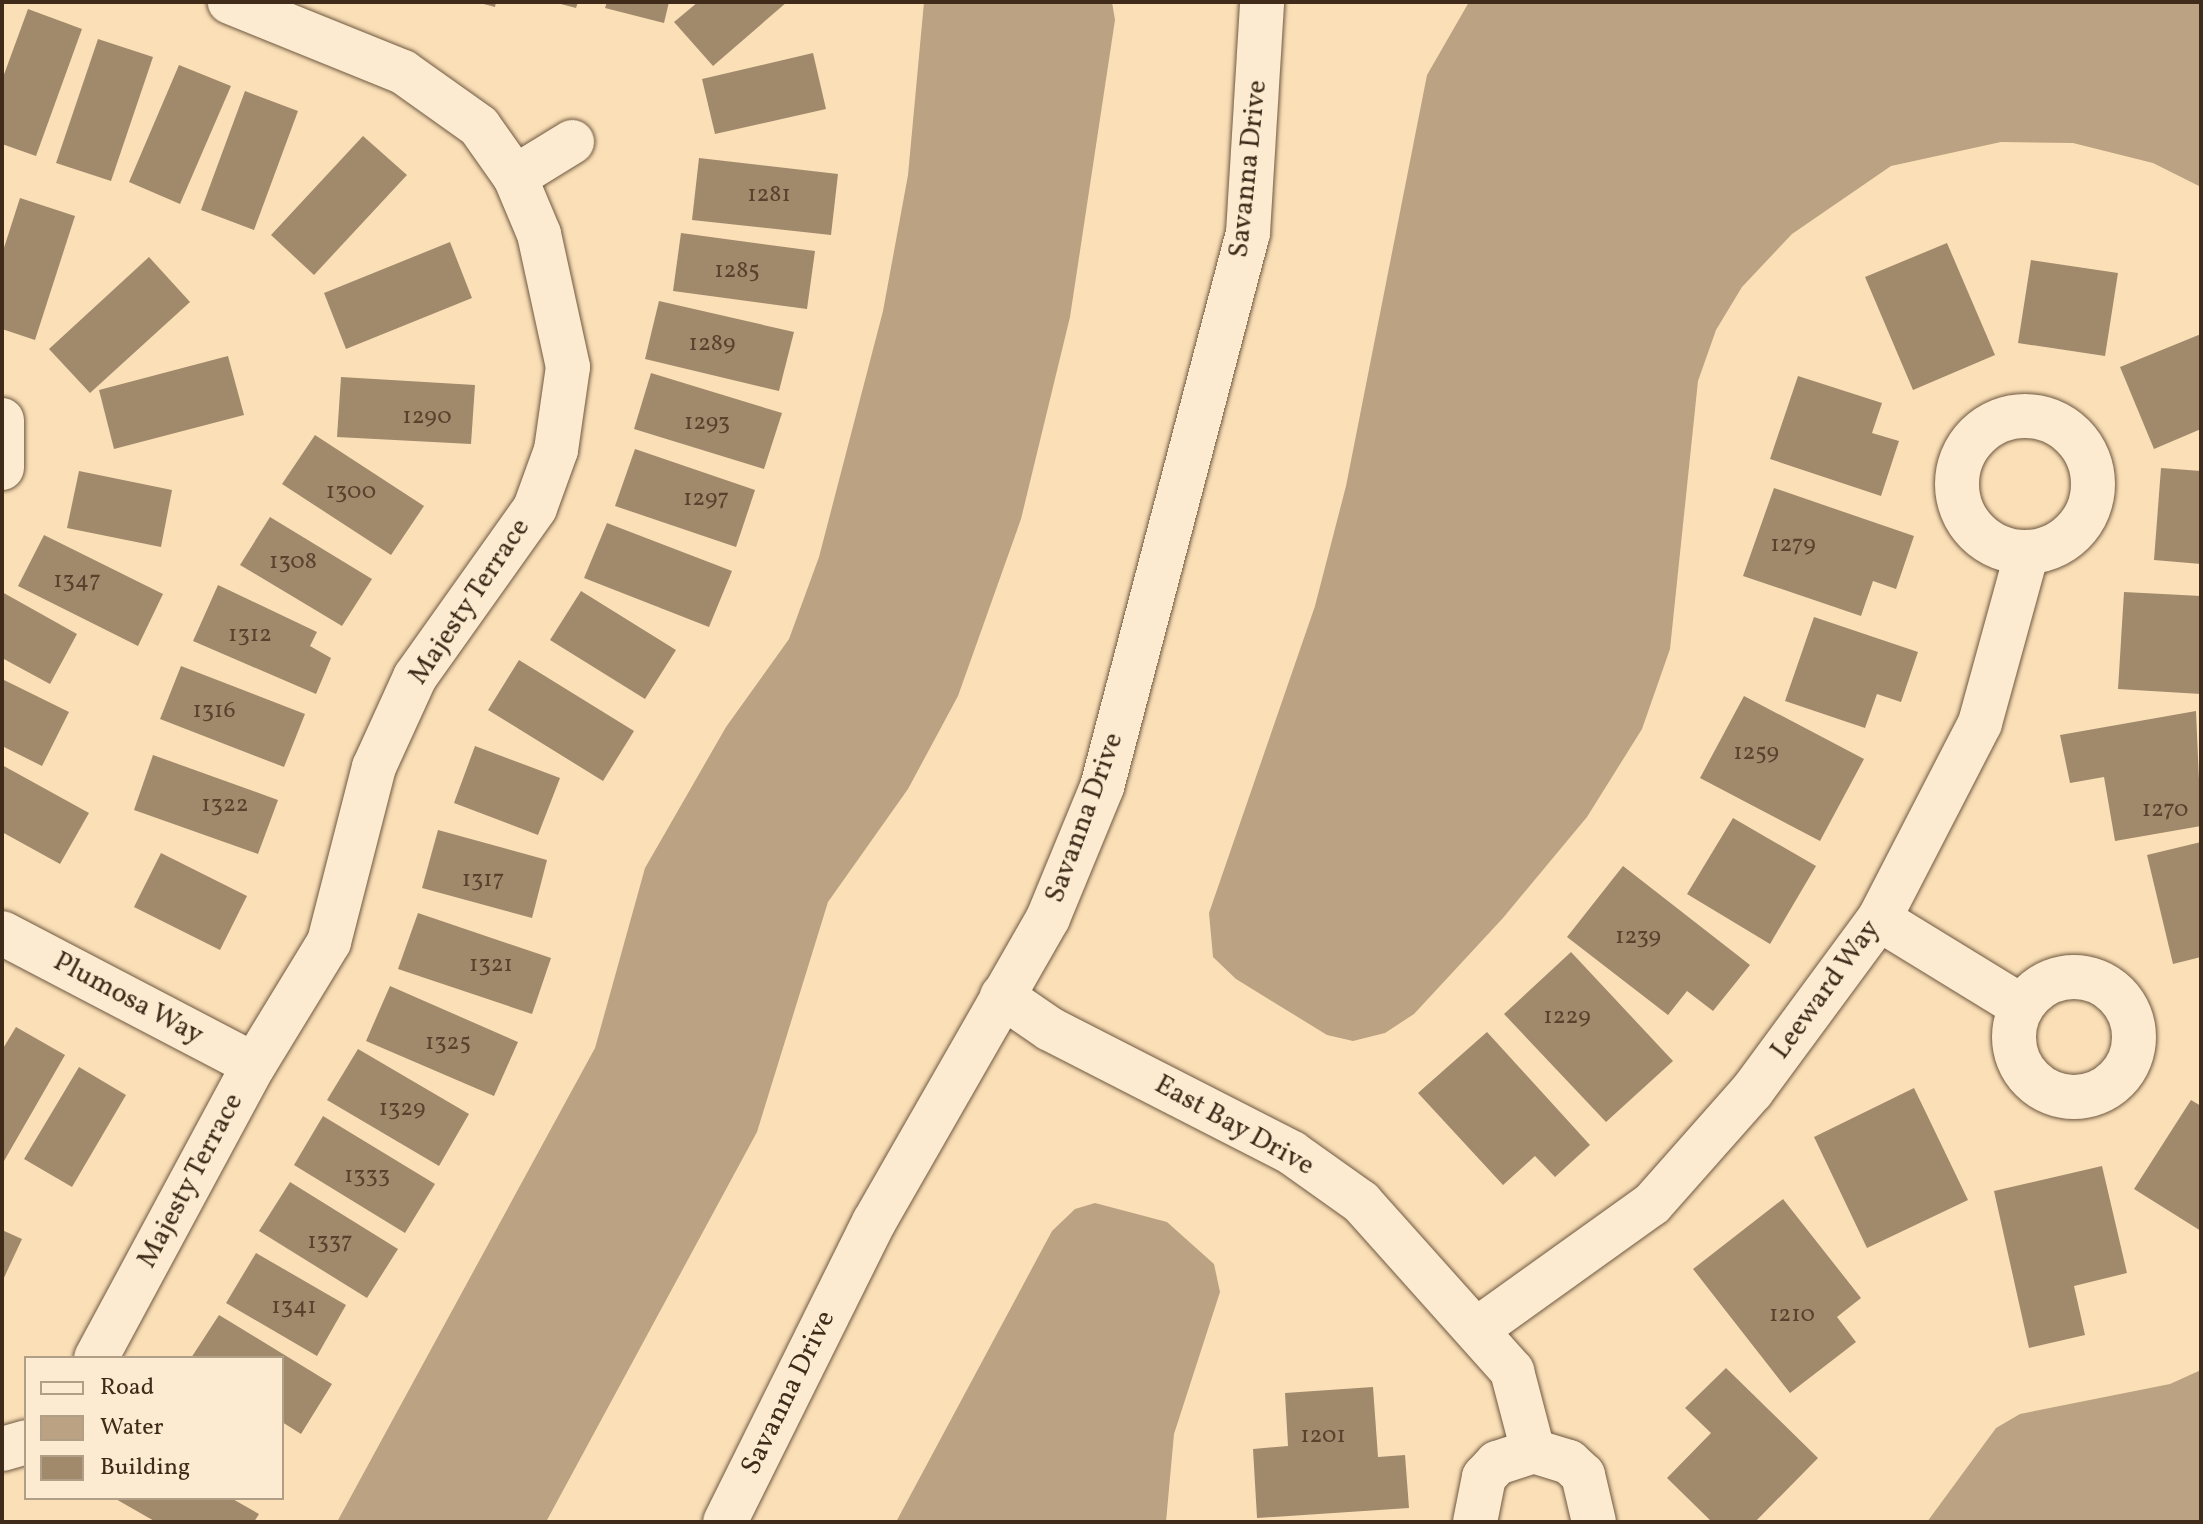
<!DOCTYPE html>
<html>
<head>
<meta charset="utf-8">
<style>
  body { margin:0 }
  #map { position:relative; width:2203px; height:1524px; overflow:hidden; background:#fbe0b7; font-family:Vollkorn,serif }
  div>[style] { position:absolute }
  .water>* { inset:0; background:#bba282 }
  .building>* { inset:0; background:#a1896c }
  .roads { filter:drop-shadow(0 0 2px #6f5841) drop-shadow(0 0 2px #6f5841) }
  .minor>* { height:44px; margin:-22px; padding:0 22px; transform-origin:22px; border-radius:22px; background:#fcebd0 }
  .minor>.ring { margin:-22px; padding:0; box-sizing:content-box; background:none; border:44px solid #fcebd0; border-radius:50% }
  span { translate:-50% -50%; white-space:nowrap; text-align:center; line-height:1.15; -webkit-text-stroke:6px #fcebd0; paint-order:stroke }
  .number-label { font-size:24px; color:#58422e }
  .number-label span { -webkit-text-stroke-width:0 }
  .street-label { font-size:28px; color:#402b1a }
  .frame { position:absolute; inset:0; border:4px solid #402b1a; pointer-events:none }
  .legend { position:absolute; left:24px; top:1356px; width:260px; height:144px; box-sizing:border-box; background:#fcebd0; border:2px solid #b19e87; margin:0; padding:10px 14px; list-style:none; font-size:24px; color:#402b1a }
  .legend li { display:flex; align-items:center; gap:16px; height:40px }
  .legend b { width:40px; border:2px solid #b19e87 }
</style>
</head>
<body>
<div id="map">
  <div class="water">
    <div style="clip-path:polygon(924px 2px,1112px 2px,1115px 20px,1070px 317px,1021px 519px,958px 696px,908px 789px,828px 902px,757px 1132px,546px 1522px,337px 1522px,595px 1048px,645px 868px,726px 727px,789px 639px,819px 557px,883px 311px,908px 175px)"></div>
    <div style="clip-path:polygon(1469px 2px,2201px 2px,2201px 187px,2153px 163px,2073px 143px,2001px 142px,1891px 166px,1792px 234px,1742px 287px,1716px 330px,1698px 381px,1670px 649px,1642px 729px,1587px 817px,1503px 918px,1414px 1014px,1385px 1033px,1353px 1041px,1327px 1035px,1236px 979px,1213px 957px,1209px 913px,1315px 606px,1346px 486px,1427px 75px)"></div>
    <div style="clip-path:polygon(1095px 1203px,1167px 1222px,1214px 1264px,1220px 1292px,1174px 1434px,1166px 1522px,896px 1522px,1052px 1231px,1075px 1209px)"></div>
    <div style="clip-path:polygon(2201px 1370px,2201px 1522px,1927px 1522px,1996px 1428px,2020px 1414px,2170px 1384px)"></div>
  </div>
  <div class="building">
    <div style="clip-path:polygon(476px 2px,496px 2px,495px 7px)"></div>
    <div style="clip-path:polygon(553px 2px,578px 2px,576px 8px)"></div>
    <div style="clip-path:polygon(607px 2px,669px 2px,664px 23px,605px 8px)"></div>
    <div style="clip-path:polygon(698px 2px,787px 2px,713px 66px,674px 22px)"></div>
    <div style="clip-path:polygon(28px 9px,82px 29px,36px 156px,2px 144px,2px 80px)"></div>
    <div style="clip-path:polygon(98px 39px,153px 57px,111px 181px,56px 163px)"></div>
    <div style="clip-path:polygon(813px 53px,826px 109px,715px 134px,702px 79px)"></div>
    <div style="clip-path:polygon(179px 65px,231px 86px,180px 204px,129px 182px)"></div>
    <div style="clip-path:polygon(245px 91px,298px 111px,254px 230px,201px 210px)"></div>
    <div style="clip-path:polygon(363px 136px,407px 175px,314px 275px,271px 235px)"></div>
    <div style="clip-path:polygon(699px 158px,838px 174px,831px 235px,692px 220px)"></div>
    <div style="clip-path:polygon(20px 198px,75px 216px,35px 340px,2px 329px,2px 254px)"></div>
    <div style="clip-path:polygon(681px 233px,815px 251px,807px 309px,673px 291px)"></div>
    <div style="clip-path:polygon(450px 242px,472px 298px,346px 349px,324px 293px)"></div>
    <div style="clip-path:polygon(1947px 243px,1995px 355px,1913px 390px,1865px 277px)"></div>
    <div style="clip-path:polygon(149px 257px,190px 302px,90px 393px,49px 349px)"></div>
    <div style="clip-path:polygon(2031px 260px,2118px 273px,2105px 356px,2018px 343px)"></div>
    <div style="clip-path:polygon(659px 301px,794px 332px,779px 391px,645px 359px)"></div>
    <div style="clip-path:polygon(2201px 334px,2201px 429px,2154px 449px,2120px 367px)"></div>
    <div style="clip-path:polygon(228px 356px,244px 415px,114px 449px,99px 390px)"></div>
    <div style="clip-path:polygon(651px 373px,782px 413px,764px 469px,634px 429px)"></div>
    <div style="clip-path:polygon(1798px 376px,1882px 403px,1872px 433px,1899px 441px,1881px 496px,1770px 459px)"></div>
    <div style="clip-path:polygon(341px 377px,475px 385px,471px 444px,337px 437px)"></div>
    <div style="clip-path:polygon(315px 435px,424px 506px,391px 555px,282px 484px)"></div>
    <div style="clip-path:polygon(635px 449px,755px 490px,736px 547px,615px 506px)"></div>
    <div style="clip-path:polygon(2161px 468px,2201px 471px,2201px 564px,2154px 560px)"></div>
    <div style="clip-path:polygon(79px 471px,172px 490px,161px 547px,67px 528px)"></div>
    <div style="clip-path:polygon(1774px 488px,1914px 536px,1896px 589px,1873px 581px,1861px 616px,1743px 576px)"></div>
    <div style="clip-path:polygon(270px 517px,372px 579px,342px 626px,240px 565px)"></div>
    <div style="clip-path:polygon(607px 523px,732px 571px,709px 627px,584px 578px)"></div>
    <div style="clip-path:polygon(44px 535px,163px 594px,138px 646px,18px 586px)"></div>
    <div style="clip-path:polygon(218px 585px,317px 632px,310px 646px,331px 658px,316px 694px,193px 641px)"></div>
    <div style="clip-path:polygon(581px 591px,676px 650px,645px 699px,550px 640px)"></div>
    <div style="clip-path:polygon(2px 592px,77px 634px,50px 684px,2px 658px)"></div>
    <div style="clip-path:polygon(2124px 592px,2201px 596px,2201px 694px,2118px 689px)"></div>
    <div style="clip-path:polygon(1814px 617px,1918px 652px,1901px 702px,1877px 694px,1865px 728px,1785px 701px)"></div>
    <div style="clip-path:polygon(519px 660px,634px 731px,603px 781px,488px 710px)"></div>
    <div style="clip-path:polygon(181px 666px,305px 714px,284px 767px,160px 719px)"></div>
    <div style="clip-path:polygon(2px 679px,69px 712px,42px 766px,2px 746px)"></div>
    <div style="clip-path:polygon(1744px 696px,1864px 759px,1820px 841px,1700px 778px)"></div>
    <div style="clip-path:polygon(2196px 711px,2201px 826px,2115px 841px,2104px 777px,2070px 783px,2060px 735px)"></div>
    <div style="clip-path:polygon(475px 746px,560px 778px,538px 835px,454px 803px)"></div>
    <div style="clip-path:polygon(153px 755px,278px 800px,258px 854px,134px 810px)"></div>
    <div style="clip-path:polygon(2px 765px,89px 813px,60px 864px,2px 832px)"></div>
    <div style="clip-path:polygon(1733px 818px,1816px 866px,1770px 944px,1687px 894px)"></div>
    <div style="clip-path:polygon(438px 830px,547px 860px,532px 918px,422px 888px)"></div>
    <div style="clip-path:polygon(2201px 842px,2201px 957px,2173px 964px,2147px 855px)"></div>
    <div style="clip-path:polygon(161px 853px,247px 896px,220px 950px,134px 907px)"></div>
    <div style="clip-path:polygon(1623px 866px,1750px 965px,1713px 1011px,1687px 991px,1668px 1015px,1567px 937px)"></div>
    <div style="clip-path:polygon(418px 913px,551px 958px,532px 1014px,398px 969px)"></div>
    <div style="clip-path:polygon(1571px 952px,1673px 1061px,1606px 1122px,1504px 1014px)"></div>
    <div style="clip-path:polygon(390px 986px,518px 1042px,494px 1096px,366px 1041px)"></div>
    <div style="clip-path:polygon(16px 1027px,65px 1055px,4px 1161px,2px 1050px)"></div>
    <div style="clip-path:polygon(1487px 1032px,1590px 1145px,1555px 1177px,1535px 1156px,1503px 1185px,1418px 1093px)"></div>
    <div style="clip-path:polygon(358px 1049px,469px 1114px,439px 1166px,327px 1100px)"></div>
    <div style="clip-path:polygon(79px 1067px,126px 1095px,72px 1187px,24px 1159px)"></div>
    <div style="clip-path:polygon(1914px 1088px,1968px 1200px,1867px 1248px,1814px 1137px)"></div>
    <div style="clip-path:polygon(2191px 1100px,2201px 1106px,2201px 1231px,2134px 1189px)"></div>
    <div style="clip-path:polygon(323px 1116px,435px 1184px,405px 1233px,294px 1165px)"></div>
    <div style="clip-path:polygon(2102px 1166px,2127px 1273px,2074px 1286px,2085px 1335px,2029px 1348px,1994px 1191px)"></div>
    <div style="clip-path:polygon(290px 1182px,398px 1249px,367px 1298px,259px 1231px)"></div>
    <div style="clip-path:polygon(1783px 1199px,1861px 1298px,1837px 1317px,1856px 1342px,1790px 1393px,1693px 1269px)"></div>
    <div style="clip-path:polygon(2px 1230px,22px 1239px,2px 1282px)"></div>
    <div style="clip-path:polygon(256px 1253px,346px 1305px,317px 1356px,226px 1303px)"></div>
    <div style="clip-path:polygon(219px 1315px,332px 1384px,301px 1434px,282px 1422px,282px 1358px,191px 1358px)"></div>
    <div style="clip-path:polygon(1726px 1368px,1818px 1458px,1755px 1522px,1712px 1522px,1667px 1478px,1711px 1433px,1685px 1408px)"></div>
    <div style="clip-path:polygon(1373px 1387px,1378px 1457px,1405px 1455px,1409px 1508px,1257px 1518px,1253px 1449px,1288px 1446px,1285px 1393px)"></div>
    <div style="clip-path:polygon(114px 1498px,231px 1498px,259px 1514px,254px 1522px,156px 1522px)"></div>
  </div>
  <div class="roads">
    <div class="minor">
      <div style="left:515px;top:177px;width:67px;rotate:-31.6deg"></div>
      <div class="ring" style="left:1957px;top:416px;width:92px;height:92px"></div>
      <div style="left:2px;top:420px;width:48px;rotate:90deg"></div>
      <div style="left:1879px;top:919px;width:167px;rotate:31.5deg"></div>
      <div style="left:2px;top:933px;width:284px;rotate:27.6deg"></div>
      <div class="ring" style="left:2014px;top:977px;width:76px;height:76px"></div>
      <div style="left:1002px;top:996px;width:58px;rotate:34.5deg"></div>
      <div style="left:1050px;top:1029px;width:272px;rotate:27.1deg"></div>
      <div style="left:1292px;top:1153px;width:85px;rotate:35.4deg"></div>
      <div style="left:1361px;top:1202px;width:227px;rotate:48.2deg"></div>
      <div style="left:1512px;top:1371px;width:83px;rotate:75.3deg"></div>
      <div style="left:1480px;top:1327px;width:211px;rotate:-35.6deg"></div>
      <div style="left:1652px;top:1204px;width:151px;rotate:-48.5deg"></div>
      <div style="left:1752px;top:1091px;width:214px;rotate:-53.6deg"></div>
      <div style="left:1879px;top:919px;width:220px;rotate:-62.7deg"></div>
      <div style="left:1980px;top:723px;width:177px;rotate:-74.6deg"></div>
      <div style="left:96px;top:1358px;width:333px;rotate:-61.7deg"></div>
      <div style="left:254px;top:1065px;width:144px;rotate:-58.6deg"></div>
      <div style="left:329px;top:942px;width:181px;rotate:-75.6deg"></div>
      <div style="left:374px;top:767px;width:99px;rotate:-65.5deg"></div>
      <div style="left:415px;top:677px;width:207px;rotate:-54.6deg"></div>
      <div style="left:535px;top:508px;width:62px;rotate:-70.1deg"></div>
      <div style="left:556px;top:450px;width:84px;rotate:-81.8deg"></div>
      <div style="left:568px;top:367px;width:136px;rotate:-102.3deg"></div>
      <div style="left:539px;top:234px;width:62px;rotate:-112.8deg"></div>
      <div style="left:515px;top:177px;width:62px;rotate:-125.2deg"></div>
      <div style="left:479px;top:126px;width:93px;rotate:-144.6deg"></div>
      <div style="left:403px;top:72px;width:187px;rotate:-158deg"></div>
      <div style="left:2px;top:1449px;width:25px;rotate:-16deg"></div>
      <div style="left:725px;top:1522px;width:335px;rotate:-63.6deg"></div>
      <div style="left:874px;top:1222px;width:350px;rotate:-60.2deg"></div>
      <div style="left:1048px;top:918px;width:142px;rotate:-67.6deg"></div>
      <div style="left:1102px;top:787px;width:573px;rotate:-75.24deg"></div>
      <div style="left:1248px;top:233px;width:231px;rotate:-86.5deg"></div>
      <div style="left:1475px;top:1522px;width:46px;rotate:-78.7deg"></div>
      <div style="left:1484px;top:1477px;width:19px;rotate:-47deg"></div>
      <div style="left:1497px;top:1463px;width:38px;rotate:-18deg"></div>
      <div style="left:1533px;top:1451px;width:38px;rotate:17deg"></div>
      <div style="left:1569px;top:1462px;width:19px;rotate:43deg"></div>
      <div style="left:1583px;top:1475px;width:48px;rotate:76.8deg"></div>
    </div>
  </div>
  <div class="number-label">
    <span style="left:769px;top:196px">1281</span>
    <span style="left:737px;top:272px">1285</span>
    <span style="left:712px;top:345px">1289</span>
    <span style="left:427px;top:418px">1290</span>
    <span style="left:707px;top:424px">1293</span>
    <span style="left:351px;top:493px">1300</span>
    <span style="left:706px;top:500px">1297</span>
    <span style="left:1793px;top:546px">1279</span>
    <span style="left:293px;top:563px">1308</span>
    <span style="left:77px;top:582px">1347</span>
    <span style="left:250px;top:636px">1312</span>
    <span style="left:214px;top:712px">1316</span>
    <span style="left:1756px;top:754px">1259</span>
    <span style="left:225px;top:806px">1322</span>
    <span style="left:2165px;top:811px">1270</span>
    <span style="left:483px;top:881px">1317</span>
    <span style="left:1638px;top:938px">1239</span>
    <span style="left:491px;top:966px">1321</span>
    <span style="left:1567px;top:1018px">1229</span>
    <span style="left:448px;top:1044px">1325</span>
    <span style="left:402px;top:1110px">1329</span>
    <span style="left:367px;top:1177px">1333</span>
    <span style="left:330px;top:1243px">1337</span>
    <span style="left:294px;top:1308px">1341</span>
    <span style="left:1792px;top:1316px">1210</span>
    <span style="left:1323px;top:1437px">1201</span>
  </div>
  <div class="street-label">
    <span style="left:1249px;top:169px;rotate:-84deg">Savanna Drive</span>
    <span style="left:470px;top:602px;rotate:-56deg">Majesty Terrace</span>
    <span style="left:1085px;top:818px;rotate:-70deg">Savanna Drive</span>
    <span style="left:1826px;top:990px;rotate:-54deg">Leeward Way</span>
    <span style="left:128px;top:999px;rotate:28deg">Plumosa Way</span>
    <span style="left:1234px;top:1126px;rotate:29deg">East Bay Drive</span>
    <span style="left:191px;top:1181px;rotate:-62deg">Majesty Terrace</span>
    <span style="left:789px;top:1393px;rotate:-64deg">Savanna Drive</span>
  </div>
  <div class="frame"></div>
  <ul class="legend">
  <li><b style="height:10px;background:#fcebd0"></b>Road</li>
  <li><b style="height:22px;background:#bba282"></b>Water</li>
  <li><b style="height:22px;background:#a1896c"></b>Building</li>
  </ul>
</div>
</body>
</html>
